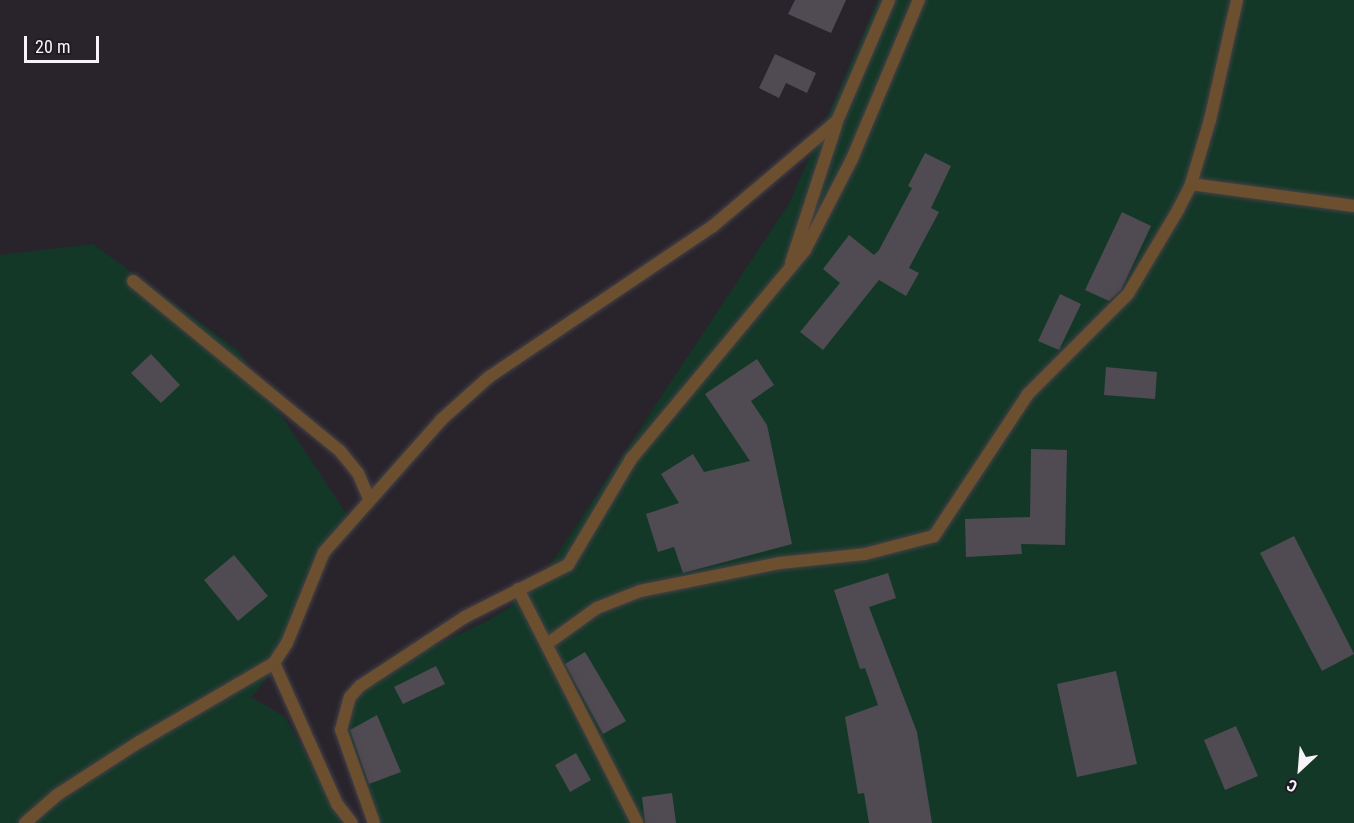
<!DOCTYPE html>
<html>
<head>
<meta charset="utf-8">
<style>
  body { margin:0 }
  #map { position:relative; width:1354px; height:823px; overflow:hidden; background:#29242c; font-family:"Roboto Condensed",sans-serif }
  div>[style] { position:absolute }
  .green>* { inset:0; background:#133827 }
  .building>* { inset:0; background:#504a53 }
  .roads { filter:drop-shadow(0 0 2px #464149) drop-shadow(0 0 2px #464149) }
  .service>* { height:12px; margin:-6px; padding:0 6px; transform-origin:6px; border-radius:6px; background:#6b4f2f }
  span { translate:-50% -50%; white-space:nowrap; text-align:center; line-height:1.15; -webkit-text-stroke:5px #1f1b22; paint-order:stroke }
  .north { position:absolute; left:1270px; top:739px; width:60px; height:60px; -webkit-text-stroke:4px #1f1b22; paint-order:stroke; rotate:206deg; font-size:16px; font-weight:700; line-height:24px; text-align:center; color:#f7f3f9 }
  .north::after { content:''; display:block; margin:auto; width:21px; height:27px; background:#f7f3f9; clip-path:polygon(50% 0,100% 100%,50% 72%,0 100%) }
  .scale { position:absolute; left:24px; top:36px; width:75px; height:27px; box-sizing:border-box; border:3px solid #f7f3f9; border-top:0; padding-left:8px; font-size:18px; line-height:21px; white-space:nowrap; color:#f7f3f9; -webkit-text-stroke:4px #1f1b22; paint-order:stroke }
</style>
</head>
<body>
<div id="map">
  <div class="green">
    <div style="clip-path:polygon(878px 0,1354px 0,1354px 823px,372px 823px,343px 715px,367px 684px,406px 659px,489px 620px,513px 605px,505px 594px,544px 574px,790px 202px)"></div>
    <div style="clip-path:polygon(93px 244px,238px 350px,355px 527px,319px 569px,285px 658px,251px 697px,285px 717px,319px 777px,355px 823px,0 823px,0 255px)"></div>
  </div>
  <div class="building">
    <div style="clip-path:polygon(795px 0,846px 0,831px 33px,788px 14px)"></div>
    <div style="clip-path:polygon(775px 54px,816px 73px,807px 93px,786px 83px,779px 98px,759px 88px)"></div>
    <div style="clip-path:polygon(925px 153px,951px 166px,931px 208px,939px 212px,909px 268px,919px 273px,906px 296px,879px 280px,823px 350px,800px 332px,840px 283px,823px 269px,849px 235px,874px 255px,879px 250px,912px 188px,908px 186px)"></div>
    <div style="clip-path:polygon(1122px 212px,1151px 226px,1121px 290px,1109px 301px,1085px 290px)"></div>
    <div style="clip-path:polygon(1060px 294px,1081px 304px,1059px 350px,1038px 341px)"></div>
    <div style="clip-path:polygon(151px 354px,180px 385px,161px 403px,131px 373px)"></div>
    <div style="clip-path:polygon(757px 359px,774px 385px,751px 401px,767px 425px,792px 544px,683px 573px,674px 547px,658px 552px,646px 514px,679px 503px,661px 474px,693px 454px,704px 472px,750px 461px,705px 394px)"></div>
    <div style="clip-path:polygon(1106px 367px,1157px 372px,1155px 399px,1104px 395px)"></div>
    <div style="clip-path:polygon(1031px 449px,1067px 450px,1065px 545px,1021px 544px,1022px 554px,966px 557px,965px 519px,1030px 517px)"></div>
    <div style="clip-path:polygon(1294px 536px,1354px 654px,1322px 671px,1260px 553px)"></div>
    <div style="clip-path:polygon(234px 555px,268px 596px,238px 621px,204px 580px)"></div>
    <div style="clip-path:polygon(888px 573px,896px 598px,869px 607px,917px 732px,932px 823px,869px 823px,864px 793px,858px 794px,845px 717px,878px 705px,865px 668px,860px 669px,834px 590px)"></div>
    <div style="clip-path:polygon(585px 652px,626px 721px,603px 734px,565px 664px)"></div>
    <div style="clip-path:polygon(436px 666px,445px 684px,403px 704px,394px 687px)"></div>
    <div style="clip-path:polygon(1116px 671px,1137px 764px,1077px 777px,1057px 684px)"></div>
    <div style="clip-path:polygon(377px 715px,401px 772px,369px 784px,350px 730px)"></div>
    <div style="clip-path:polygon(1236px 726px,1258px 776px,1225px 790px,1204px 740px)"></div>
    <div style="clip-path:polygon(576px 753px,591px 780px,570px 792px,555px 765px)"></div>
    <div style="clip-path:polygon(672px 793px,676px 823px,645px 823px,642px 797px)"></div>
  </div>
  <div class="roads">
    <div class="service">
      <div style="left:1191px;top:184px;width:164px;rotate:7.7deg"></div>
      <div style="left:791px;top:263px;width:145px;rotate:-71.9deg"></div>
      <div style="left:133px;top:281px;width:268px;rotate:39.4deg"></div>
      <div style="left:340px;top:451px;width:28px;rotate:51deg"></div>
      <div style="left:358px;top:473px;width:28px;rotate:67deg"></div>
      <div style="left:518px;top:589px;width:263px;rotate:63deg"></div>
      <div style="left:547px;top:644px;width:62px;rotate:-35.8deg"></div>
      <div style="left:597px;top:608px;width:46px;rotate:-21.6deg"></div>
      <div style="left:640px;top:591px;width:143px;rotate:-11.3deg"></div>
      <div style="left:780px;top:563px;width:85px;rotate:-6deg"></div>
      <div style="left:865px;top:554px;width:71px;rotate:-14.6deg"></div>
      <div style="left:934px;top:536px;width:170px;rotate:-56.5deg"></div>
      <div style="left:1028px;top:394px;width:141px;rotate:-45deg"></div>
      <div style="left:1128px;top:294px;width:98px;rotate:-59.2deg"></div>
      <div style="left:1178px;top:210px;width:29px;rotate:-63deg"></div>
      <div style="left:1191px;top:184px;width:67px;rotate:-73.5deg"></div>
      <div style="left:1210px;top:120px;width:123px;rotate:-77.3deg"></div>
      <div style="left:274px;top:663px;width:154px;rotate:65.9deg"></div>
      <div style="left:337px;top:804px;width:24px;rotate:52deg"></div>
      <div style="left:25px;top:823px;width:43px;rotate:-41.2deg"></div>
      <div style="left:57px;top:795px;width:98px;rotate:-32.9deg"></div>
      <div style="left:139px;top:742px;width:156px;rotate:-30.3deg"></div>
      <div style="left:274px;top:663px;width:24px;rotate:-57deg"></div>
      <div style="left:287px;top:643px;width:98px;rotate:-67.9deg"></div>
      <div style="left:324px;top:552px;width:176px;rotate:-48.4deg"></div>
      <div style="left:441px;top:420px;width:64px;rotate:-41.9deg"></div>
      <div style="left:489px;top:377px;width:270px;rotate:-34deg"></div>
      <div style="left:713px;top:226px;width:162px;rotate:-40.3deg"></div>
      <div style="left:837px;top:121px;width:132px;rotate:-66.7deg"></div>
      <div style="left:374px;top:823px;width:99px;rotate:-109.5deg"></div>
      <div style="left:341px;top:730px;width:34px;rotate:-75deg"></div>
      <div style="left:350px;top:697px;width:15px;rotate:-48deg"></div>
      <div style="left:360px;top:686px;width:126px;rotate:-33.3deg"></div>
      <div style="left:465px;top:617px;width:115px;rotate:-26.8deg"></div>
      <div style="left:568px;top:565px;width:123px;rotate:-59.3deg"></div>
      <div style="left:631px;top:459px;width:272px;rotate:-50.2deg"></div>
      <div style="left:805px;top:250px;width:102px;rotate:-62.7deg"></div>
      <div style="left:852px;top:159px;width:173px;rotate:-67.2deg"></div>
    </div>
  </div>
  <div class="north">С</div>
  <div class="scale">20 m</div>
</div>
</body>
</html>
